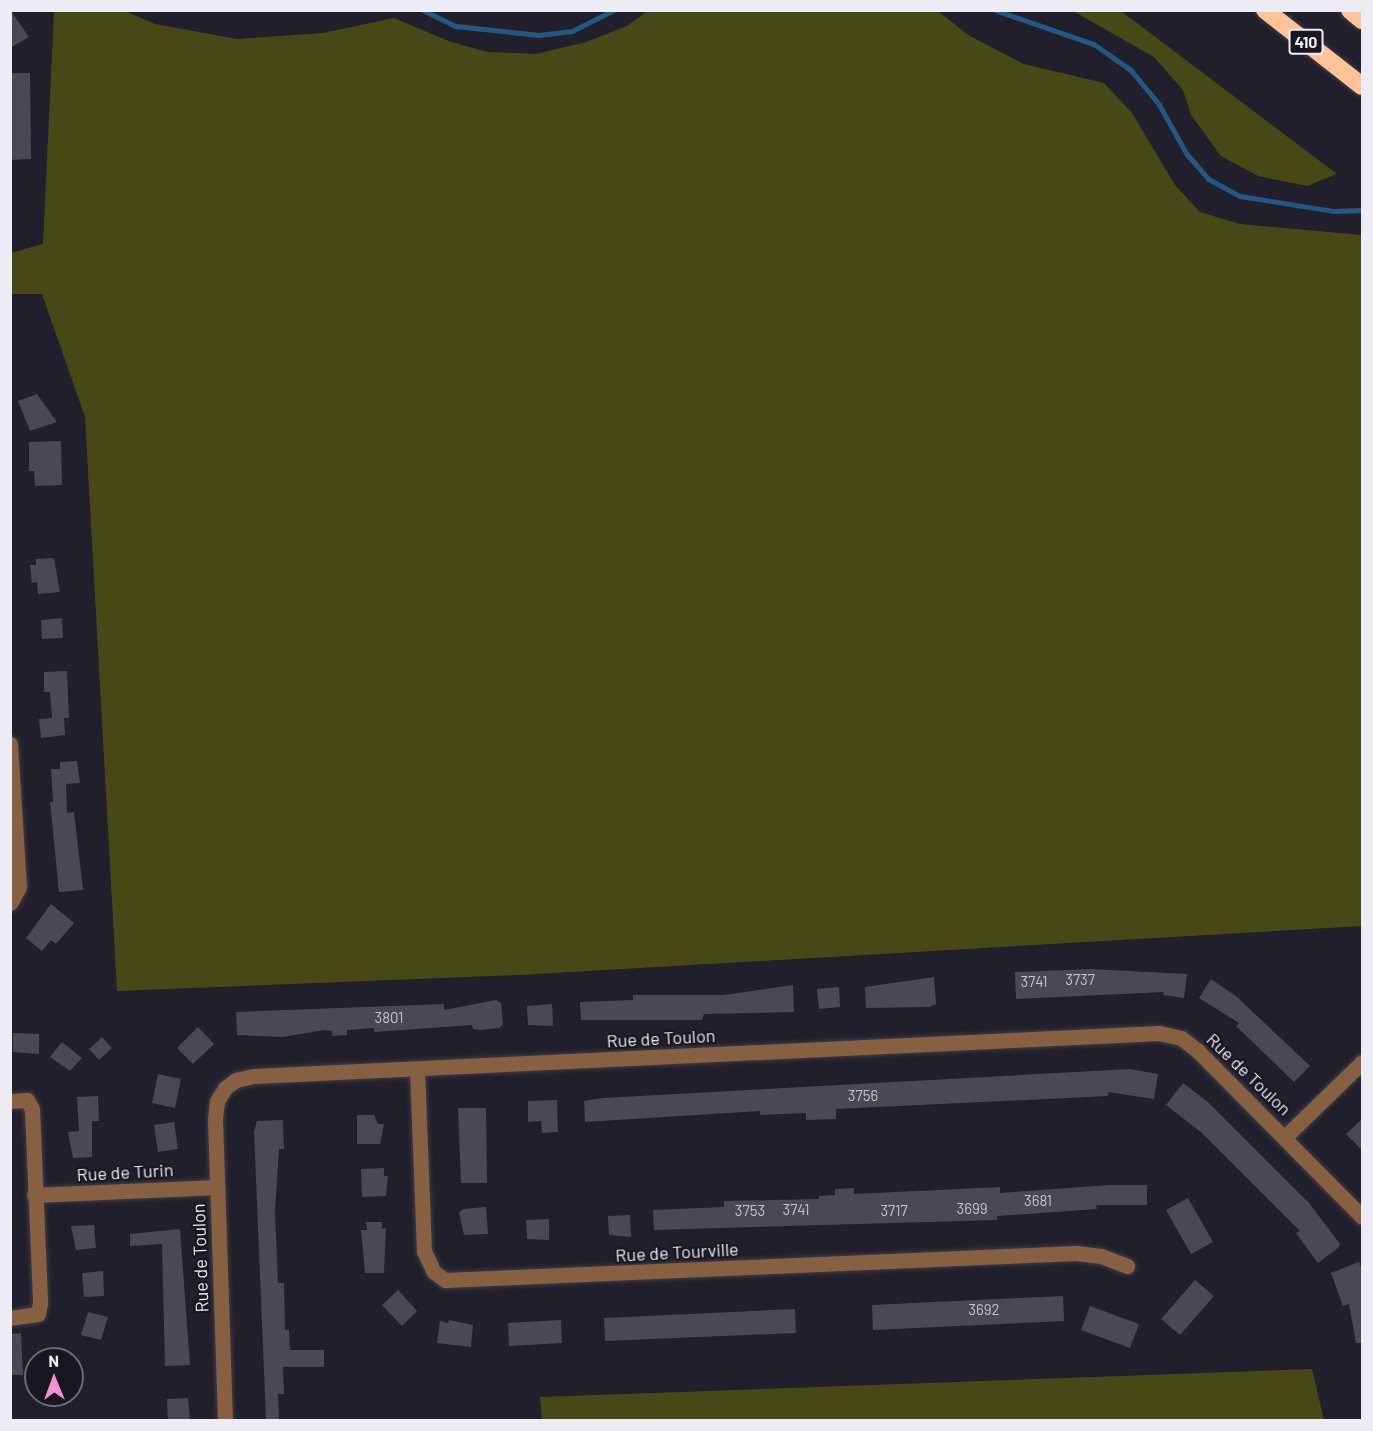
<!DOCTYPE html>
<html>
<head>
<meta charset="utf-8">
<style>
  body { margin:0 }
  #map { position:relative; width:1373px; height:1431px; overflow:hidden; background:#201f2b; font-family:Barlow,sans-serif }
  div>[style] { position:absolute }
  .forest>* { inset:0; background:#464915 }
  .stream>* { height:4.5px; margin:-2.25px; padding:0 2.25px; transform-origin:2.25px; border-radius:2.25px; background:#235883 }
  .building>* { inset:0; background:#494855 }
  .roads { filter:drop-shadow(0 0 2px #3d3c47) drop-shadow(0 0 2px #3d3c47) }
  .minor>* { height:15px; margin:-7.5px; padding:0 7.5px; transform-origin:7.5px; border-radius:7.5px; background:#876041 }
  .motorway>* { height:18px; margin:-9px; padding:0 9px; transform-origin:9px; border-radius:9px; background:#fec396 }
  span { translate:-50% -50%; white-space:nowrap; text-align:center; line-height:1.15; -webkit-text-stroke:4.5px #171621; paint-order:stroke }
  .number-label { font-size:15px; color:#c4c3cd }
  .number-label span { -webkit-text-stroke-width:0 }
  .shield-label span { padding:2px 4px; background:#171621; border:2px solid; border-radius:4px; -webkit-text-stroke-width:0 }
  .shield-label { font-size:16px; color:#edecf5; font-weight:700 }
  .street-label { font-size:18px; color:#edecf5 }
  .frame { position:absolute; inset:0; border:12px solid #edecf5; pointer-events:none }
  .north { position:absolute; left:24px; top:1347px; width:60px; height:60px; box-sizing:border-box; background:#171621; border:2px solid #6d6c76; border-radius:50%; rotate:359deg; font-size:16px; font-weight:700; line-height:24px; text-align:center; color:#edecf5 }
  .north::after { content:''; display:block; margin:auto; width:21px; height:27px; background:#f590d1; clip-path:polygon(50% 0,100% 100%,50% 72%,0 100%) }
</style>
</head>
<body>
<div id="map">
  <div class="forest">
    <div style="clip-path:polygon(54px 11px,125px 11px,155px 24px,237px 39px,323px 33px,394px 18px,451px 42px,488px 52px,536px 54px,586px 42px,627px 26px,647px 11px,938px 11px,968px 35px,1024px 64px,1104px 83px,1132px 113px,1175px 185px,1200px 212px,1240px 224px,1362px 235px,1362px 926px,519px 975px,117px 991px,85px 417px,42px 294px,11px 294px,11px 253px,43px 244px)"></div>
    <div style="clip-path:polygon(1073px 11px,1121px 11px,1337px 174px,1307px 186px,1258px 176px,1221px 156px,1191px 115px,1183px 90px,1154px 57px)"></div>
    <div style="clip-path:polygon(1312px 1369px,1324px 1420px,542px 1420px,540px 1397px)"></div>
  </div>
  <div class="stream">
    <div style="left:423px;top:10px;width:37px;rotate:26deg"></div>
    <div style="left:456px;top:26px;width:83px;rotate:6.2deg"></div>
    <div style="left:539px;top:35px;width:33px;rotate:-7deg"></div>
    <div style="left:572px;top:31px;width:47px;rotate:-26.6deg"></div>
    <div style="left:995px;top:10px;width:105px;rotate:19deg"></div>
    <div style="left:1094px;top:44px;width:45px;rotate:35.1deg"></div>
    <div style="left:1131px;top:70px;width:44px;rotate:50.5deg"></div>
    <div style="left:1159px;top:104px;width:57px;rotate:60.8deg"></div>
    <div style="left:1187px;top:154px;width:33px;rotate:49deg"></div>
    <div style="left:1209px;top:179px;width:35px;rotate:29deg"></div>
    <div style="left:1240px;top:196px;width:95px;rotate:9.1deg"></div>
    <div style="left:1334px;top:211px;width:28px;rotate:-2deg"></div>
  </div>
  <div class="building">
    <div style="clip-path:polygon(10px 10px,29px 37px,10px 48px)"></div>
    <div style="clip-path:polygon(10px 73px,30px 73px,31px 159px,10px 160px)"></div>
    <div style="clip-path:polygon(37px 394px,57px 422px,30px 431px,18px 401px)"></div>
    <div style="clip-path:polygon(61px 441px,62px 485px,35px 486px,34px 471px,29px 471px,29px 442px)"></div>
    <div style="clip-path:polygon(54px 558px,60px 592px,38px 594px,37px 582px,32px 583px,30px 565px,36px 565px,36px 559px)"></div>
    <div style="clip-path:polygon(62px 618px,63px 638px,42px 639px,41px 620px)"></div>
    <div style="clip-path:polygon(67px 671px,69px 718px,64px 718px,65px 735px,41px 738px,39px 719px,52px 718px,50px 692px,44px 692px,44px 672px)"></div>
    <div style="clip-path:polygon(77px 761px,80px 783px,66px 784px,67px 813px,74px 812px,83px 890px,59px 892px,50px 802px,53px 802px,51px 769px,60px 769px,60px 762px)"></div>
    <div style="clip-path:polygon(51px 904px,74px 923px,56px 944px,51px 940px,42px 951px,26px 938px)"></div>
    <div style="clip-path:polygon(1091px 969px,1187px 974px,1184px 998px,1163px 995px,1164px 992px,1016px 999px,1015px 972px)"></div>
    <div style="clip-path:polygon(934px 977px,936px 1004px,929px 1007px,866px 1008px,865px 987px)"></div>
    <div style="clip-path:polygon(1211px 979px,1237px 997px,1310px 1066px,1294px 1082px,1236px 1026px,1239px 1023px,1199px 998px)"></div>
    <div style="clip-path:polygon(793px 985px,794px 1012px,704px 1014px,702px 1020px,581px 1020px,580px 1002px,633px 1000px,633px 995px,724px 995px)"></div>
    <div style="clip-path:polygon(839px 987px,840px 1007px,819px 1009px,817px 989px)"></div>
    <div style="clip-path:polygon(496px 1000px,501px 1003px,503px 1025px,499px 1028px,480px 1030px,473px 1029px,472px 1025px,374px 1032px,374px 1028px,347px 1030px,347px 1035px,332px 1036px,332px 1031px,324px 1030px,283px 1037px,237px 1035px,236px 1012px,444px 1004px,444px 1010px)"></div>
    <div style="clip-path:polygon(552px 1004px,553px 1026px,528px 1025px,527px 1006px)"></div>
    <div style="clip-path:polygon(198px 1027px,214px 1044px,193px 1064px,177px 1048px)"></div>
    <div style="clip-path:polygon(13px 1033px,39px 1034px,39px 1054px,13px 1052px)"></div>
    <div style="clip-path:polygon(102px 1037px,112px 1048px,99px 1060px,89px 1049px)"></div>
    <div style="clip-path:polygon(62px 1042px,82px 1058px,70px 1071px,50px 1057px)"></div>
    <div style="clip-path:polygon(1130px 1069px,1158px 1074px,1154px 1099px,1108px 1092px,1108px 1096px,836px 1109px,836px 1119px,806px 1120px,806px 1113px,760px 1115px,760px 1111px,585px 1122px,584px 1101px,603px 1098px)"></div>
    <div style="clip-path:polygon(158px 1074px,181px 1079px,175px 1108px,152px 1103px)"></div>
    <div style="clip-path:polygon(1183px 1083px,1208px 1102px,1309px 1203px,1340px 1244px,1338px 1248px,1318px 1263px,1296px 1233px,1300px 1231px,1202px 1133px,1166px 1105px)"></div>
    <div style="clip-path:polygon(98px 1096px,99px 1121px,92px 1121px,92px 1157px,73px 1158px,68px 1132px,79px 1131px,77px 1097px)"></div>
    <div style="clip-path:polygon(557px 1100px,558px 1132px,542px 1133px,541px 1121px,528px 1122px,528px 1101px)"></div>
    <div style="clip-path:polygon(458px 1108px,486px 1108px,487px 1183px,461px 1183px)"></div>
    <div style="clip-path:polygon(357px 1115px,374px 1115px,378px 1124px,384px 1124px,380px 1144px,357px 1144px)"></div>
    <div style="clip-path:polygon(1362px 1119px,1362px 1150px,1346px 1134px)"></div>
    <div style="clip-path:polygon(283px 1120px,284px 1149px,279px 1149px,275px 1211px,278px 1283px,284px 1283px,285px 1330px,289px 1330px,290px 1350px,324px 1350px,324px 1367px,283px 1367px,284px 1394px,278px 1394px,279px 1420px,266px 1420px,254px 1131px,257px 1121px)"></div>
    <div style="clip-path:polygon(174px 1122px,178px 1149px,158px 1152px,154px 1125px)"></div>
    <div style="clip-path:polygon(384px 1168px,384px 1176px,388px 1176px,386px 1196px,362px 1197px,361px 1169px)"></div>
    <div style="clip-path:polygon(1110px 1185px,1147px 1185px,1147px 1205px,1096px 1205px,1097px 1209px,997px 1216px,997px 1220px,654px 1230px,653px 1210px,724px 1207px,724px 1201px,819px 1199px,819px 1196px,835px 1195px,835px 1189px,854px 1188px,854px 1194px,1000px 1187px,1000px 1193px)"></div>
    <div style="clip-path:polygon(1188px 1198px,1213px 1242px,1191px 1254px,1166px 1210px)"></div>
    <div style="clip-path:polygon(486px 1207px,488px 1234px,464px 1235px,459px 1213px,463px 1209px)"></div>
    <div style="clip-path:polygon(630px 1215px,631px 1237px,609px 1235px,608px 1216px)"></div>
    <div style="clip-path:polygon(549px 1219px,549px 1240px,527px 1239px,526px 1220px)"></div>
    <div style="clip-path:polygon(366px 1222px,382px 1222px,382px 1229px,386px 1228px,384px 1273px,365px 1273px,361px 1230px,367px 1230px)"></div>
    <div style="clip-path:polygon(94px 1225px,96px 1248px,76px 1250px,71px 1226px)"></div>
    <div style="clip-path:polygon(180px 1229px,190px 1365px,165px 1366px,162px 1244px,130px 1246px,130px 1234px)"></div>
    <div style="clip-path:polygon(1359px 1262px,1362px 1271px,1362px 1343px,1356px 1343px,1349px 1304px,1343px 1306px,1331px 1273px)"></div>
    <div style="clip-path:polygon(103px 1271px,104px 1296px,84px 1297px,82px 1273px)"></div>
    <div style="clip-path:polygon(1195px 1280px,1214px 1296px,1180px 1335px,1161px 1319px)"></div>
    <div style="clip-path:polygon(398px 1290px,417px 1311px,402px 1326px,382px 1305px)"></div>
    <div style="clip-path:polygon(1063px 1296px,1064px 1321px,873px 1330px,872px 1305px)"></div>
    <div style="clip-path:polygon(1090px 1306px,1139px 1324px,1130px 1348px,1081px 1330px)"></div>
    <div style="clip-path:polygon(795px 1309px,796px 1333px,605px 1341px,604px 1318px)"></div>
    <div style="clip-path:polygon(88px 1312px,108px 1317px,101px 1340px,81px 1335px)"></div>
    <div style="clip-path:polygon(449px 1320px,473px 1325px,471px 1347px,437px 1343px,440px 1321px,448px 1323px)"></div>
    <div style="clip-path:polygon(561px 1320px,562px 1343px,509px 1346px,508px 1323px)"></div>
    <div style="clip-path:polygon(21px 1333px,23px 1375px,10px 1375px,10px 1334px)"></div>
    <div style="clip-path:polygon(188px 1398px,190px 1420px,168px 1420px,167px 1399px)"></div>
  </div>
  <div class="roads">
    <div class="minor">
      <div style="left:10px;top:744px;width:143px;rotate:86.4deg"></div>
      <div style="left:19px;top:887px;width:18px;rotate:119deg"></div>
      <div style="left:417px;top:1069px;width:182px;rotate:87.8deg"></div>
      <div style="left:424px;top:1251px;width:23px;rotate:65deg"></div>
      <div style="left:434px;top:1272px;width:14px;rotate:36deg"></div>
      <div style="left:445px;top:1280px;width:632px;rotate:-2.45deg"></div>
      <div style="left:1076px;top:1253px;width:25px;rotate:7deg"></div>
      <div style="left:1101px;top:1256px;width:28px;rotate:21deg"></div>
      <div style="left:10px;top:1101px;width:17px;rotate:-3deg"></div>
      <div style="left:27px;top:1100px;width:10px;rotate:61deg"></div>
      <div style="left:32px;top:1109px;width:194px;rotate:87.6deg"></div>
      <div style="left:40px;top:1303px;width:11px;rotate:100deg"></div>
      <div style="left:38px;top:1314px;width:28px;rotate:172deg"></div>
      <div style="left:1286px;top:1136px;width:106px;rotate:-44.2deg"></div>
      <div style="left:34px;top:1195px;width:183px;rotate:-2.5deg"></div>
      <div style="left:225px;top:1420px;width:302px;rotate:-91.9deg"></div>
      <div style="left:215px;top:1118px;width:17px;rotate:-83deg"></div>
      <div style="left:217px;top:1101px;width:15px;rotate:-58deg"></div>
      <div style="left:225px;top:1088px;width:14px;rotate:-36deg"></div>
      <div style="left:236px;top:1080px;width:18px;rotate:-13deg"></div>
      <div style="left:254px;top:1076px;width:906px;rotate:-2.72deg"></div>
      <div style="left:1159px;top:1033px;width:23px;rotate:13deg"></div>
      <div style="left:1181px;top:1038px;width:21px;rotate:37deg"></div>
      <div style="left:1198px;top:1051px;width:233px;rotate:45.3deg"></div>
    </div>
    <div class="motorway">
      <div style="left:1265px;top:10px;width:123px;rotate:38.1deg"></div>
      <div style="left:1350px;top:10px;width:16px;rotate:40deg"></div>
    </div>
  </div>
  <div class="number-label">
    <span style="left:1080px;top:980px">3737</span>
    <span style="left:1034px;top:982px">3741</span>
    <span style="left:389px;top:1018px">3801</span>
    <span style="left:863px;top:1096px">3756</span>
    <span style="left:1038px;top:1201px">3681</span>
    <span style="left:972px;top:1209px">3699</span>
    <span style="left:796px;top:1210px">3741</span>
    <span style="left:750px;top:1211px">3753</span>
    <span style="left:894px;top:1211px">3717</span>
    <span style="left:984px;top:1310px">3692</span>
  </div>
  <div class="shield-label">
    <span style="left:1306px;top:42px">410</span>
  </div>
  <div class="street-label">
    <span style="left:661px;top:1038px;rotate:-3deg">Rue de Toulon</span>
    <span style="left:1249px;top:1074px;rotate:44deg">Rue de Toulon</span>
    <span style="left:125px;top:1172px;rotate:-3deg">Rue de Turin</span>
    <span style="left:677px;top:1252px;rotate:-3deg">Rue de Tourville</span>
    <span style="left:200px;top:1258px;rotate:-92deg">Rue de Toulon</span>
  </div>
  <div class="frame"></div>
  <div class="north">N</div>
</div>
</body>
</html>
